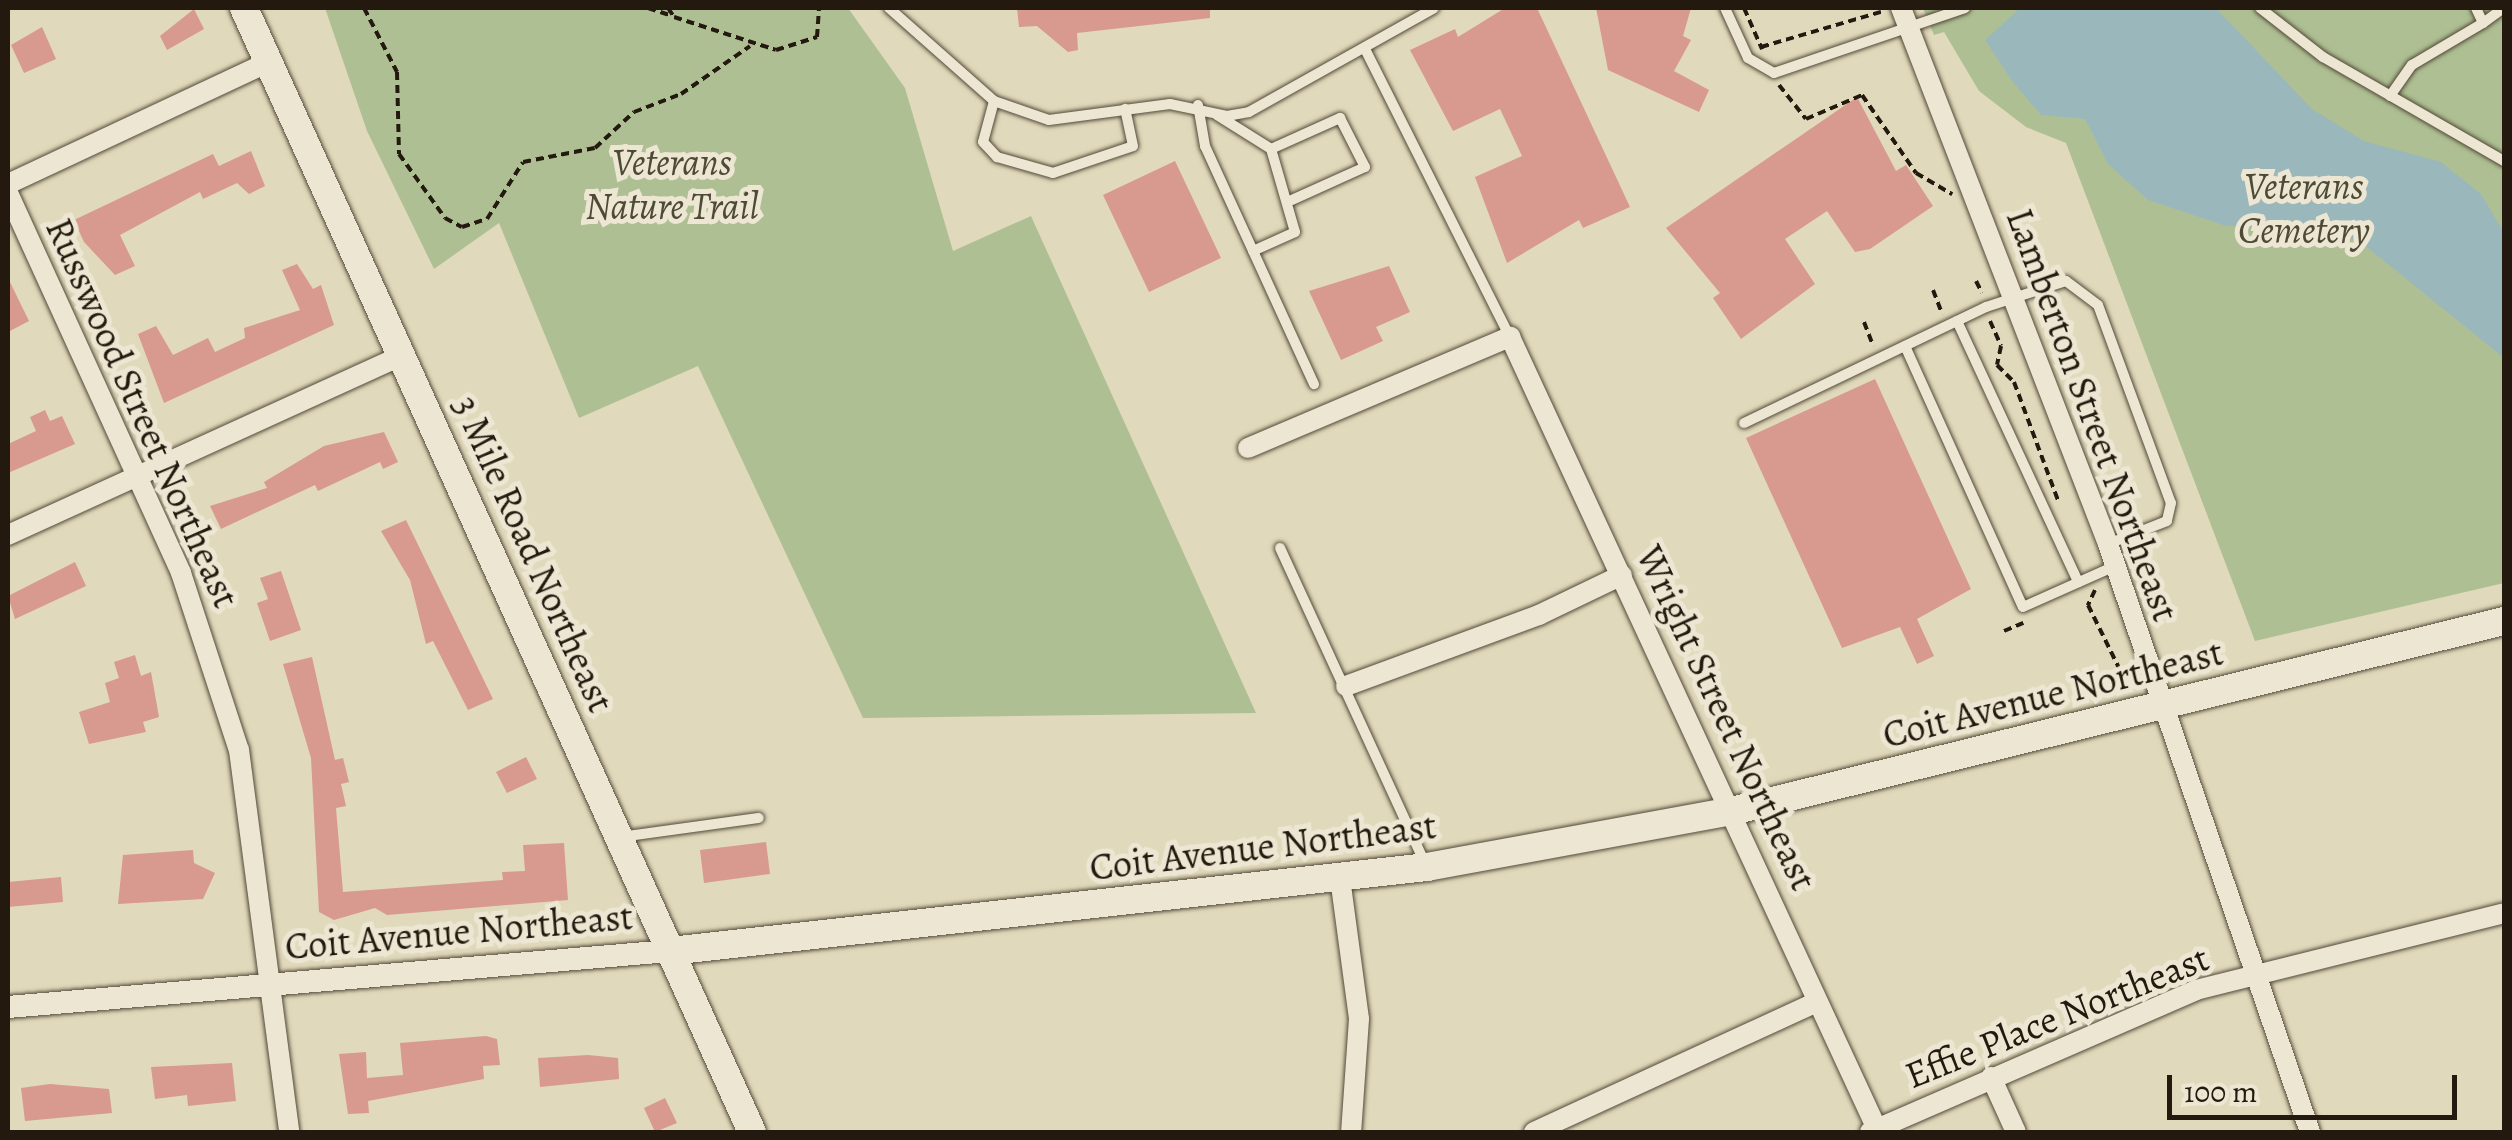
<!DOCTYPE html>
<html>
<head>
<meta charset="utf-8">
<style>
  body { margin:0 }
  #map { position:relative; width:2512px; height:1140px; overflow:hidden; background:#e1d9bb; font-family:Alegreya,serif }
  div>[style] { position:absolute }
  .green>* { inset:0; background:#aec093 }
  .water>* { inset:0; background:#9ab7bc }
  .building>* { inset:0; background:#d8998e }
  .path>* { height:4px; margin-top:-2px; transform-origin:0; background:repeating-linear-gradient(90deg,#24190e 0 8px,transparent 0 13px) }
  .roads { filter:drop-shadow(0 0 2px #534939) drop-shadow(0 0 2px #534939) }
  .service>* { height:10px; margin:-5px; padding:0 5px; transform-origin:5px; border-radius:5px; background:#ece6d3 }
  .minor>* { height:20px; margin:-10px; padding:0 10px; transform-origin:10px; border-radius:10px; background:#ece6d3 }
  .tertiary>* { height:22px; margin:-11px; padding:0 11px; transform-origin:11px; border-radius:11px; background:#ece6d3 }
  .secondary>* { height:28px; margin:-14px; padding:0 14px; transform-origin:14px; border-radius:14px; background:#ece6d3 }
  span { translate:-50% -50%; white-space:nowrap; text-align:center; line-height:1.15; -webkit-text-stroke:10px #ece6d3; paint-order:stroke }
  .park-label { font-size:38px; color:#4d4b36; font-style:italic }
  .street-label { font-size:38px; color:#24190e }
  .frame { position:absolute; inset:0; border:10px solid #24190e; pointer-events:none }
  .scale { position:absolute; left:2167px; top:1075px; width:290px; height:45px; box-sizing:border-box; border:5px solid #24190e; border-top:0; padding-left:12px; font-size:30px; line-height:35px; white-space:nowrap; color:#24190e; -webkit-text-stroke:8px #ece6d3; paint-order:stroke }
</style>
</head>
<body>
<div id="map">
  <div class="green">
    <div style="clip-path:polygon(325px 8px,848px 8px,905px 88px,953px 251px,1031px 216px,1256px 713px,863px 718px,698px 366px,579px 418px,499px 223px,434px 269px,367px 131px)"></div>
    <div style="clip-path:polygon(1923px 8px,2504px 8px,2504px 583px,2255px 641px,2066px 143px,2026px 127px,1979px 91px,1944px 32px,1934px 35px)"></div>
  </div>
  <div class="water">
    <div style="clip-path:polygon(2020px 8px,2216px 8px,2312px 109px,2364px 141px,2441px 162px,2481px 194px,2504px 233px,2504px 358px,2358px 240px,2223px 225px,2148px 200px,2108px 164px,2085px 119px,2041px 115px,2012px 81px,1985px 40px)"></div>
  </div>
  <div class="building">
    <div style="clip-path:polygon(1017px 8px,1210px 8px,1210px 18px,1077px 33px,1078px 50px,1068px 52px,1037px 26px,1019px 27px)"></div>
    <div style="clip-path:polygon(1505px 8px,1537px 8px,1630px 207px,1583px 228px,1579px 220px,1507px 263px,1475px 177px,1522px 156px,1500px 109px,1453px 131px,1410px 50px,1455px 29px,1458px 37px)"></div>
    <div style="clip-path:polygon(1596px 8px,1691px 8px,1683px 36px,1691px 40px,1674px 71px,1709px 90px,1699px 112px,1608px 70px)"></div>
    <div style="clip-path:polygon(194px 9px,204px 29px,167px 50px,160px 36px)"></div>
    <div style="clip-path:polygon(42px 27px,56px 59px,24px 73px,11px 45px)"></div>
    <div style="clip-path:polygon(1857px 97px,1896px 171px,1906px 165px,1933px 206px,1870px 249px,1855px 252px,1827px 211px,1785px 239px,1815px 284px,1741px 339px,1713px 298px,1720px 293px,1666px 228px)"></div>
    <div style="clip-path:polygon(251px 151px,265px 186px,249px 194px,237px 183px,203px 199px,200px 192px,120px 235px,135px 266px,115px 275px,84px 242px,74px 220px,213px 154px,219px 166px)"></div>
    <div style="clip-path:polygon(1175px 161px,1221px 258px,1149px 292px,1103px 195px)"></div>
    <div style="clip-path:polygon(297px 264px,313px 289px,321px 285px,334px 325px,164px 403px,138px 334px,156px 326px,173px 355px,208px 338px,215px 352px,245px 338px,244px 328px,300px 310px,282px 270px)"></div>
    <div style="clip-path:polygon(1389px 266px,1410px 312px,1376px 327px,1383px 341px,1341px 360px,1309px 291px)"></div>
    <div style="clip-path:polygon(8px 278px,29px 321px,8px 332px)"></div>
    <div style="clip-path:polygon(1875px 379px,1971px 589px,1917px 619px,1934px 656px,1917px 664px,1900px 627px,1842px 648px,1746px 438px)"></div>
    <div style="clip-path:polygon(45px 410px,50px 421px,62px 416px,75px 444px,8px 473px,8px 444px,36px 431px,30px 417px)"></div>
    <div style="clip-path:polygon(384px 432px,398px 462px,383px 469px,380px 462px,318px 491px,315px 485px,221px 529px,210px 506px,267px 488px,264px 482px,324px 446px)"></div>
    <div style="clip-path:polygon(406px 520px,493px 699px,468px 710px,433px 641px,426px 644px,410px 580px,381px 531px)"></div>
    <div style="clip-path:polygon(75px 562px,86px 586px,15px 619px,8px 596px)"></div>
    <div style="clip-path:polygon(281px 571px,301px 630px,270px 641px,257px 603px,268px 599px,260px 578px)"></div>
    <div style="clip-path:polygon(135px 655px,141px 676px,151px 672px,159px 717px,143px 722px,146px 732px,89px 744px,79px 712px,110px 702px,105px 683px,119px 678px,114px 662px)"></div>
    <div style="clip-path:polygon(312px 657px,335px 760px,343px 758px,349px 782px,341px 784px,346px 806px,336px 808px,343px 892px,503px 880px,502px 872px,525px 871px,523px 845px,564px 843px,568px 900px,387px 915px,375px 908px,334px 920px,319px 912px,311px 758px,283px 664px)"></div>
    <div style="clip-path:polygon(526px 757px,537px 779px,507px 793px,496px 772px)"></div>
    <div style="clip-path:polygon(766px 842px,770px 874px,704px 883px,700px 850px)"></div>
    <div style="clip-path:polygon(193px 850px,194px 863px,215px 873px,203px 899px,118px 904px,123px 855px)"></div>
    <div style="clip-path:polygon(61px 877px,63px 902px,8px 907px,8px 882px)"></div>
    <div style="clip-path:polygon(486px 1036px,497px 1039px,500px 1065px,483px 1066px,484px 1079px,368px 1101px,369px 1113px,348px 1114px,339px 1054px,366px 1052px,367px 1078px,403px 1075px,400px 1043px)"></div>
    <div style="clip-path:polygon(588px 1055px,618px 1058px,619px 1079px,540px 1087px,538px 1058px)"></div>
    <div style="clip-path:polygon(232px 1063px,236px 1101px,188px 1106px,187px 1095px,155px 1099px,151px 1067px)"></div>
    <div style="clip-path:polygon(50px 1084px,109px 1089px,112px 1113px,25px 1121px,21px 1088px)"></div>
    <div style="clip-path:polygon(665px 1098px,677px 1123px,655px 1132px,644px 1108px)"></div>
  </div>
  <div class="path">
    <div style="left:364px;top:8px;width:72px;rotate:62.7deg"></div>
    <div style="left:397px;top:72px;width:82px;rotate:88.6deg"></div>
    <div style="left:399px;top:154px;width:79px;rotate:54.3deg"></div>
    <div style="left:445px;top:218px;width:19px;rotate:28deg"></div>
    <div style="left:462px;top:227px;width:26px;rotate:-18deg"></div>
    <div style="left:487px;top:219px;width:67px;rotate:-57.7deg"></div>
    <div style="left:523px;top:162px;width:73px;rotate:-11deg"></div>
    <div style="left:595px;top:148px;width:53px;rotate:-42.7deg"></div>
    <div style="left:634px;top:112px;width:50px;rotate:-21deg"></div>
    <div style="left:681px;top:94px;width:84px;rotate:-34.8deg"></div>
    <div style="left:648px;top:8px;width:25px;rotate:18deg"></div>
    <div style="left:668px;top:8px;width:11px;rotate:56deg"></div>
    <div style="left:674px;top:17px;width:107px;rotate:17.9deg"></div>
    <div style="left:776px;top:50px;width:43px;rotate:-17.6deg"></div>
    <div style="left:817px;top:37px;width:29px;rotate:-86deg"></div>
    <div style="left:1744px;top:8px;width:45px;rotate:66.3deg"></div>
    <div style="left:1761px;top:47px;width:125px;rotate:-16.3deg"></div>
    <div style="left:1779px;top:85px;width:43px;rotate:51.5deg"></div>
    <div style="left:1806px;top:119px;width:61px;rotate:-23.2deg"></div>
    <div style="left:1862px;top:95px;width:95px;rotate:55.3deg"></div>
    <div style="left:1916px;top:173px;width:42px;rotate:30.3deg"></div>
    <div style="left:1976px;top:281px;width:13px;rotate:63deg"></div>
    <div style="left:1933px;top:290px;width:26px;rotate:69deg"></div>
    <div style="left:1990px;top:321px;width:27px;rotate:66deg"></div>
    <div style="left:2001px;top:346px;width:19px;rotate:102deg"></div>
    <div style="left:1997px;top:365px;width:24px;rotate:45deg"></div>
    <div style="left:2014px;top:382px;width:129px;rotate:69.6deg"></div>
    <div style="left:1864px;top:322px;width:26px;rotate:69deg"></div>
    <div style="left:2095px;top:590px;width:17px;rotate:115deg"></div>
    <div style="left:2088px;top:605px;width:79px;rotate:63.8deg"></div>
    <div style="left:2004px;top:631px;width:21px;rotate:-23deg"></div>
  </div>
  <div class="roads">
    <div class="service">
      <div style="left:889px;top:8px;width:140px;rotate:41.5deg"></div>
      <div style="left:994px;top:101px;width:58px;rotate:19.1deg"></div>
      <div style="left:1049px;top:120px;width:122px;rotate:-7.5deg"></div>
      <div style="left:1170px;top:104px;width:58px;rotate:11.9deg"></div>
      <div style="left:1227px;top:116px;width:22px;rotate:-10deg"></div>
      <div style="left:1249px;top:112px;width:212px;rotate:-29.3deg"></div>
      <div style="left:1725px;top:8px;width:55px;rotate:65.3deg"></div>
      <div style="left:1748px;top:58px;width:30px;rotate:30deg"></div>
      <div style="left:1774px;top:73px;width:202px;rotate:-18.8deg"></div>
      <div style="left:2260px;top:8px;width:80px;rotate:37.9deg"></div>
      <div style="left:2323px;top:57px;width:209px;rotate:29.9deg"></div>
      <div style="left:2483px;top:23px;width:26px;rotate:-36deg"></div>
      <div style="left:1366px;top:51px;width:320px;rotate:63.3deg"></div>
      <div style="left:2390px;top:96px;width:38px;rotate:-55deg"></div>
      <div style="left:2412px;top:65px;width:82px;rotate:-30.6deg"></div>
      <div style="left:2483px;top:23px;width:17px;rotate:-115deg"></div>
      <div style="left:994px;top:101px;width:42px;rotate:105deg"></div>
      <div style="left:983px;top:142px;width:21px;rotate:47deg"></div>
      <div style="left:997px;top:157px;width:58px;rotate:15.9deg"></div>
      <div style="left:1053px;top:173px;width:84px;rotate:-18.6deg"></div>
      <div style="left:1133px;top:146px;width:38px;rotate:-102deg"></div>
      <div style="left:1198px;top:105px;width:42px;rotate:80.3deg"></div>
      <div style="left:1205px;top:146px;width:262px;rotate:65.4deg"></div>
      <div style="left:1217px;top:115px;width:64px;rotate:32.2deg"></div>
      <div style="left:1271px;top:149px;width:76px;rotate:-24.2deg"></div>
      <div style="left:1340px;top:118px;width:55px;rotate:63deg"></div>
      <div style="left:1365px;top:167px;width:80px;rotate:155.7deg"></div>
      <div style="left:1253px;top:251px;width:46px;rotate:-24.3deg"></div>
      <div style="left:1295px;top:232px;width:86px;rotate:-106.1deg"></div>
      <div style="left:1957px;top:321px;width:288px;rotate:65.1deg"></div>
      <div style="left:1905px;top:346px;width:286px;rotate:65.7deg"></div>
      <div style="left:2023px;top:607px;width:101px;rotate:-24deg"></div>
      <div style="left:1744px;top:423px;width:268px;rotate:-25.6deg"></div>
      <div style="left:1986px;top:307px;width:84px;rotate:-18deg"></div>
      <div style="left:2066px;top:281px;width:40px;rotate:37deg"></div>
      <div style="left:2098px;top:305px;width:211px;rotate:69.8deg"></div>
      <div style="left:2171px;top:503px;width:18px;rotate:103deg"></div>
      <div style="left:2167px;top:521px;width:63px;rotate:158.7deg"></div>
      <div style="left:1280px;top:548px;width:349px;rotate:65.3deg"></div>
      <div style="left:620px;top:837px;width:140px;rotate:-7.8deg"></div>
    </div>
    <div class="minor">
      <div style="left:1901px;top:8px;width:575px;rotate:68.88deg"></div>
      <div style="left:2108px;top:544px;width:622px;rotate:71.04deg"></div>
      <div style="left:8px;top:184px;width:288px;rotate:-25.1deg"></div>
      <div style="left:8px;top:193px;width:418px;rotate:65.5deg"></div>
      <div style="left:181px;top:573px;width:186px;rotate:71.9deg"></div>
      <div style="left:239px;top:750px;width:385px;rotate:82.5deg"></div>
      <div style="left:1248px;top:448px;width:285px;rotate:-23deg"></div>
      <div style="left:1510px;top:337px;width:873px;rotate:65.14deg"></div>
      <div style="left:8px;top:535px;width:434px;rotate:-24.5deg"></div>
      <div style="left:1346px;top:686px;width:206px;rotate:-20.2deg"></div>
      <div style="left:1539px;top:615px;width:92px;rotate:-25.7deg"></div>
      <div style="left:1340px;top:878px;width:142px;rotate:82.3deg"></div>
      <div style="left:1359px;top:1019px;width:113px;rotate:94deg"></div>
      <div style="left:1991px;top:1077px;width:60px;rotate:65.6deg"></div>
      <div style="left:1534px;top:1132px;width:311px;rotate:-24.7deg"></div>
      <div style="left:1870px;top:1132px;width:356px;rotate:-23.5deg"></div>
      <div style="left:2196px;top:990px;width:317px;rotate:-14deg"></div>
    </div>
    <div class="tertiary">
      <div style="left:8px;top:1007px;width:664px;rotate:-4.84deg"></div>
    </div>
    <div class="secondary">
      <div style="left:244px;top:8px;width:1233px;rotate:65.68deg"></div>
      <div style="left:670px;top:951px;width:762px;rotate:-6.33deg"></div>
      <div style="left:1427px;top:867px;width:310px;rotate:-10.4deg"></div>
      <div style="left:1732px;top:811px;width:795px;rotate:-13.83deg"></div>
    </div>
  </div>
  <div class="park-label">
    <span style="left:672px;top:185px">Veterans<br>Nature Trail</span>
    <span style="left:2304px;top:209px">Veterans<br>Cemetery</span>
  </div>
  <div class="street-label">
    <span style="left:142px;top:413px;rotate:66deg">Russwood Street Northeast</span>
    <span style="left:2092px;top:415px;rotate:70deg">Lamberton Street Northeast</span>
    <span style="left:533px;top:554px;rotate:66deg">3 Mile Road Northeast</span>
    <span style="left:2053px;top:694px;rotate:-14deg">Coit Avenue Northeast</span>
    <span style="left:1726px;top:718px;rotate:65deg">Wright Street Northeast</span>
    <span style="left:1263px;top:847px;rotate:-7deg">Coit Avenue Northeast</span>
    <span style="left:459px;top:932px;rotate:-5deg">Coit Avenue Northeast</span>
    <span style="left:2057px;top:1017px;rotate:-22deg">Effie Place Northeast</span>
  </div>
  <div class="frame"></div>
  <div class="scale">100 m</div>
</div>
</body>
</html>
